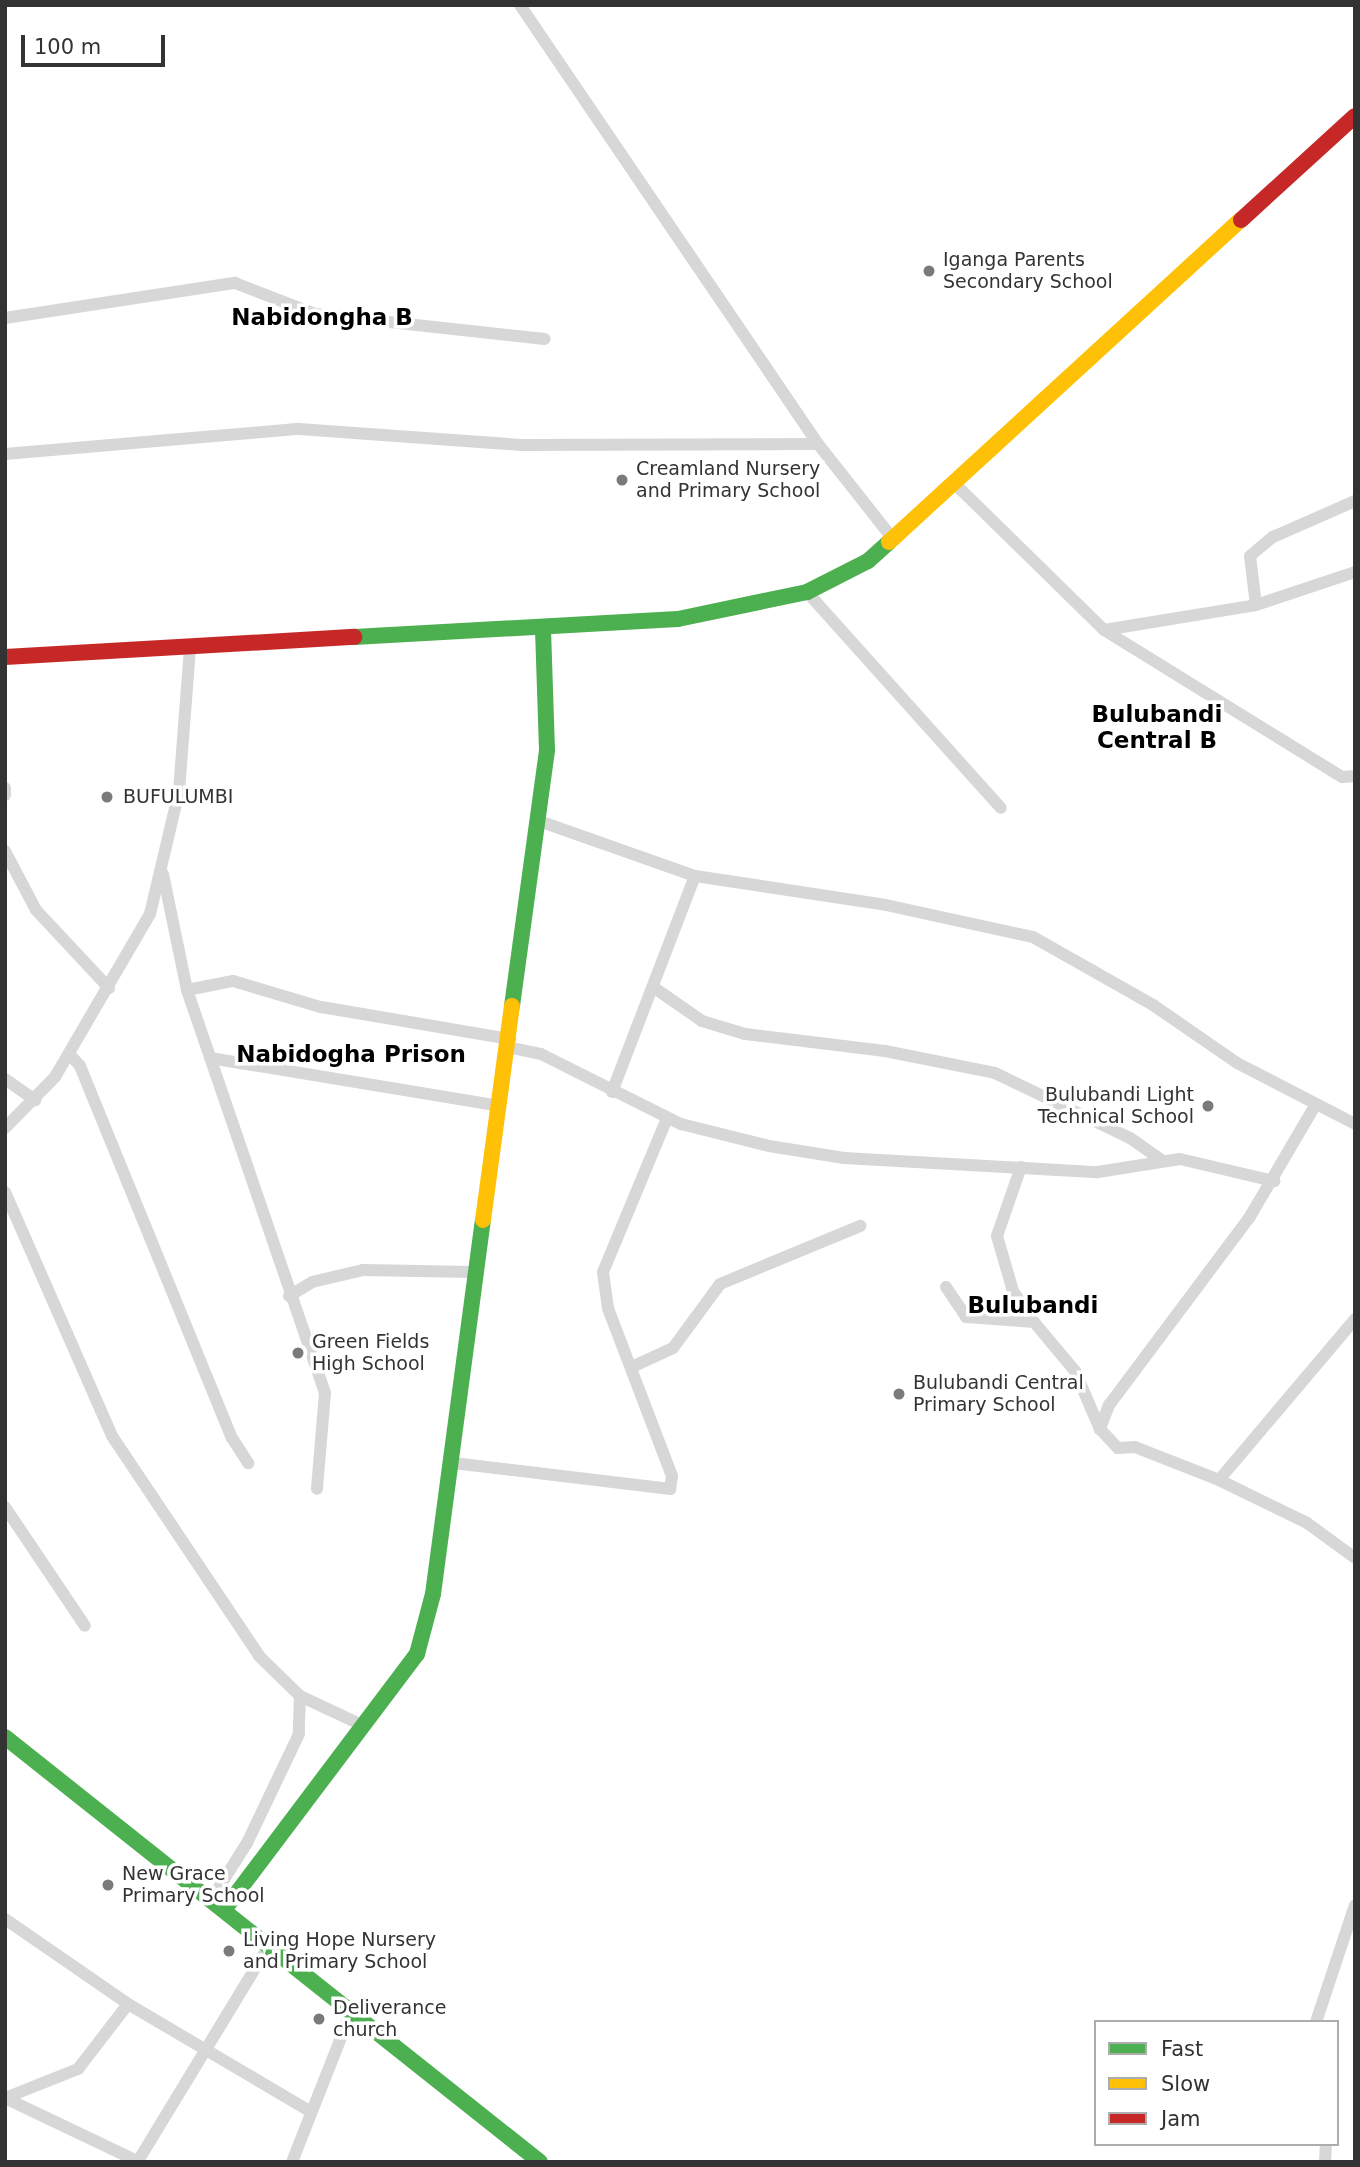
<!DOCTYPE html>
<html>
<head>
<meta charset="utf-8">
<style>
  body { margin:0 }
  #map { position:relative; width:1360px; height:2167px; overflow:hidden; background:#fff; font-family:"DejaVu Sans",sans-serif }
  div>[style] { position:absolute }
  .street>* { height:12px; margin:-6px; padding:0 6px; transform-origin:6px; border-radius:6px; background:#d7d7d7 }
  .fast>* { height:16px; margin:-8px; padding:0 8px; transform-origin:8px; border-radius:8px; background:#4caf50 }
  .slow>* { height:16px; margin:-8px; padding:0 8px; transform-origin:8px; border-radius:8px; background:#ffc107 }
  .jam>* { height:16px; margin:-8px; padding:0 8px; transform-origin:8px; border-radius:8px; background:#c62828 }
  .dots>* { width:19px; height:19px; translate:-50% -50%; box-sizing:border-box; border:4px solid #fff; border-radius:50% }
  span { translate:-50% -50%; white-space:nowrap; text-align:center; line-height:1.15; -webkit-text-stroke:7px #fff; paint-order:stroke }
  .poi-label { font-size:19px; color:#333 }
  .left { translate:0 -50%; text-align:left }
  .right { translate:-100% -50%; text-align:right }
  .quarter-label { font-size:23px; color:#000; font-weight:700 }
  .frame { position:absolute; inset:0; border:7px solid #333; pointer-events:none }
  .legend { position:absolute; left:1094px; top:2020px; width:245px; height:126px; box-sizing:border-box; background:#fff; border:2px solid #adadad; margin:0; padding:9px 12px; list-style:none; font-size:21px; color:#333 }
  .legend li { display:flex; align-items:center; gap:14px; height:35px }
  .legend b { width:35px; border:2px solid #adadad }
  .scale { position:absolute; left:21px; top:35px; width:144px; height:32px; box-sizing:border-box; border:4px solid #333; border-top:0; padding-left:9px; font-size:21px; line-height:24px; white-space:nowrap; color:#333; -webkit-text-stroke:5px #fff; paint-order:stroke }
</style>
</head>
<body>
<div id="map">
  <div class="street">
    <div style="left:520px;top:5px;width:531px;rotate:55.83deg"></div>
    <div style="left:818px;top:444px;width:121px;rotate:51.7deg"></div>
    <div style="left:5px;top:318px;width:233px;rotate:-8.7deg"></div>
    <div style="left:235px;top:283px;width:86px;rotate:21.2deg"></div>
    <div style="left:315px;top:314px;width:231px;rotate:6.2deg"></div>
    <div style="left:5px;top:454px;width:295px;rotate:-4.9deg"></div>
    <div style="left:299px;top:429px;width:223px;rotate:4.1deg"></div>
    <div style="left:521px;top:445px;width:297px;rotate:-0.2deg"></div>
    <div style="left:954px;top:483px;width:210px;rotate:44.4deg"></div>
    <div style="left:1104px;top:630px;width:280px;rotate:31.7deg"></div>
    <div style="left:1342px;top:777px;width:13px;rotate:-4deg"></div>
    <div style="left:807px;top:592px;width:290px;rotate:48.1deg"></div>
    <div style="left:1256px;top:605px;width:49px;rotate:-97deg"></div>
    <div style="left:1250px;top:556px;width:30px;rotate:-40deg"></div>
    <div style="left:1273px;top:537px;width:90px;rotate:-23.7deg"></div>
    <div style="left:1104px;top:630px;width:154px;rotate:-9.3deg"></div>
    <div style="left:1256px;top:605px;width:104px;rotate:-18.4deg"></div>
    <div style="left:5px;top:788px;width:7px;rotate:90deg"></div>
    <div style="left:539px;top:821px;width:165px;rotate:19.4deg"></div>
    <div style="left:695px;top:876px;width:193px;rotate:8.6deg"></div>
    <div style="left:886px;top:905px;width:150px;rotate:12.3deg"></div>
    <div style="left:1033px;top:937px;width:138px;rotate:29.5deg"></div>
    <div style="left:1153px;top:1005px;width:102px;rotate:34.6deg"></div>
    <div style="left:1237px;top:1063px;width:133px;rotate:27.3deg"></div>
    <div style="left:5px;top:851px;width:67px;rotate:62.3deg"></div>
    <div style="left:36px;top:910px;width:107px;rotate:46.9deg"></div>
    <div style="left:163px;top:874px;width:118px;rotate:78.3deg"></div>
    <div style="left:187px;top:990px;width:426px;rotate:71.1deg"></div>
    <div style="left:325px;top:1393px;width:96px;rotate:94.8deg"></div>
    <div style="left:656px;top:989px;width:56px;rotate:34.8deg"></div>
    <div style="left:702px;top:1021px;width:45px;rotate:16.8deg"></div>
    <div style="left:745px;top:1034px;width:141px;rotate:6.9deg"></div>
    <div style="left:885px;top:1051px;width:112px;rotate:11.3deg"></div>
    <div style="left:995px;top:1073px;width:150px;rotate:25.7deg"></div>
    <div style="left:1130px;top:1138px;width:40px;rotate:34.9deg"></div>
    <div style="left:187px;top:990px;width:47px;rotate:-11.1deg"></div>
    <div style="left:233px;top:981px;width:92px;rotate:16.5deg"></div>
    <div style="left:321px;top:1007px;width:192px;rotate:9.6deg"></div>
    <div style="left:508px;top:1047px;width:34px;rotate:12deg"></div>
    <div style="left:541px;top:1054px;width:157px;rotate:26.6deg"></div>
    <div style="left:681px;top:1124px;width:91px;rotate:14deg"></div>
    <div style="left:769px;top:1146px;width:76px;rotate:9.1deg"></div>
    <div style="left:844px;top:1158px;width:254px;rotate:3.2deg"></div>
    <div style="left:1098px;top:1172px;width:83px;rotate:-9deg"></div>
    <div style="left:1180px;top:1159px;width:97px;rotate:13.2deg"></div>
    <div style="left:69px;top:1054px;width:16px;rotate:47deg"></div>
    <div style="left:80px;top:1066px;width:402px;rotate:67.8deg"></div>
    <div style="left:232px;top:1438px;width:30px;rotate:57deg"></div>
    <div style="left:210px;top:1058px;width:289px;rotate:9.4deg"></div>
    <div style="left:5px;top:1079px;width:37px;rotate:35deg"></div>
    <div style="left:612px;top:1092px;width:231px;rotate:-69deg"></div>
    <div style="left:1316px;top:1104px;width:132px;rotate:120.4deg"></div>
    <div style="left:1249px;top:1218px;width:234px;rotate:126.8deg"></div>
    <div style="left:1109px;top:1405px;width:26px;rotate:111deg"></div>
    <div style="left:1100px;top:1429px;width:26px;rotate:47deg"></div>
    <div style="left:1118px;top:1448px;width:17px;rotate:-3deg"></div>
    <div style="left:1135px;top:1447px;width:90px;rotate:21.4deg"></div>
    <div style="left:1219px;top:1480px;width:98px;rotate:26deg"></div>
    <div style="left:1307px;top:1523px;width:59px;rotate:36.1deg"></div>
    <div style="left:5px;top:1128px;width:71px;rotate:-45.6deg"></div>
    <div style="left:55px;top:1077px;width:189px;rotate:-59.8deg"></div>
    <div style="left:150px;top:914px;width:126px;rotate:-76.7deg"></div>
    <div style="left:179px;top:791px;width:144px;rotate:-85.6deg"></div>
    <div style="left:1021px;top:1167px;width:73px;rotate:109.2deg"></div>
    <div style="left:997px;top:1236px;width:57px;rotate:73.8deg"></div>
    <div style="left:1013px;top:1291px;width:37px;rotate:56deg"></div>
    <div style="left:5px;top:1192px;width:266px;rotate:66.3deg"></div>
    <div style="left:112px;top:1436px;width:265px;rotate:56.2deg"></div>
    <div style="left:259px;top:1656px;width:57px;rotate:44.3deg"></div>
    <div style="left:300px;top:1696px;width:38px;rotate:92deg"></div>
    <div style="left:299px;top:1734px;width:121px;rotate:115.5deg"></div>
    <div style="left:247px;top:1843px;width:67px;rotate:122.3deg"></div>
    <div style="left:946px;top:1287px;width:36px;rotate:56deg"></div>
    <div style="left:966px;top:1317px;width:68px;rotate:4.2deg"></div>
    <div style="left:1034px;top:1322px;width:64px;rotate:50.1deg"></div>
    <div style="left:1075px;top:1371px;width:63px;rotate:66.7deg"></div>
    <div style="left:289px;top:1296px;width:27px;rotate:-31deg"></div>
    <div style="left:312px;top:1282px;width:52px;rotate:-13.2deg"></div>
    <div style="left:363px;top:1270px;width:111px;rotate:1deg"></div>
    <div style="left:634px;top:1366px;width:43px;rotate:-24.8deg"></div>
    <div style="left:673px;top:1348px;width:79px;rotate:-53.7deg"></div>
    <div style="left:720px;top:1284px;width:152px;rotate:-22.5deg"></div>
    <div style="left:453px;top:1463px;width:219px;rotate:6.8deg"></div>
    <div style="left:670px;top:1489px;width:13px;rotate:-81deg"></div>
    <div style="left:672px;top:1476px;width:180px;rotate:-110.9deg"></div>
    <div style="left:608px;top:1308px;width:36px;rotate:-98deg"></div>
    <div style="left:603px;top:1272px;width:167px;rotate:-67.4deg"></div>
    <div style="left:1219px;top:1480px;width:211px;rotate:-49.8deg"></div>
    <div style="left:5px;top:1507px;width:143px;rotate:56.1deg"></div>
    <div style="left:300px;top:1696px;width:71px;rotate:25.1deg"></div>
    <div style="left:5px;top:1919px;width:150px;rotate:34.6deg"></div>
    <div style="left:1316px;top:2022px;width:123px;rotate:-71.6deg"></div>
    <div style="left:5px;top:2098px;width:79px;rotate:-21.7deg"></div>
    <div style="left:78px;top:2069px;width:82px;rotate:-52.4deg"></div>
    <div style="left:128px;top:2004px;width:211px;rotate:30.5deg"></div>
    <div style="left:5px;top:2098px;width:148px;rotate:25.5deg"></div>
    <div style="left:138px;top:2161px;width:254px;rotate:-58.7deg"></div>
    <div style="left:292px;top:2162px;width:161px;rotate:-68.5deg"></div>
    <div style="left:1325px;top:2162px;width:18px;rotate:-87deg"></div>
  </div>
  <div class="fast">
    <div style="left:354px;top:637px;width:324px;rotate:-3.2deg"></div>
    <div style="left:678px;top:619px;width:132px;rotate:-11.8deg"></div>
    <div style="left:807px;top:592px;width:68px;rotate:-26.9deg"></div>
    <div style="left:868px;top:561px;width:28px;rotate:-42deg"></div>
    <div style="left:512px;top:1006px;width:258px;rotate:-82.2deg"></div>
    <div style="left:547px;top:750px;width:122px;rotate:-91.9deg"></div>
    <div style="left:5px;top:1737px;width:683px;rotate:38.46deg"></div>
    <div style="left:224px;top:1910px;width:321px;rotate:-53deg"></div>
    <div style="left:417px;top:1654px;width:62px;rotate:-75.1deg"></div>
    <div style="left:433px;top:1594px;width:377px;rotate:-82.4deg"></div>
  </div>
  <div class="slow">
    <div style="left:889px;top:542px;width:477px;rotate:-42.5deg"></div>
    <div style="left:483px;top:1220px;width:216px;rotate:-82.3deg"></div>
  </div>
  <div class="jam">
    <div style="left:1241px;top:220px;width:154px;rotate:-42.4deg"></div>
    <div style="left:5px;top:657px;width:350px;rotate:-3.3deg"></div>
  </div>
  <div class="dots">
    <div style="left:929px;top:271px;background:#7a7a7a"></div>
    <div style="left:622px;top:480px;background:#7a7a7a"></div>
    <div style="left:107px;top:797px;background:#7a7a7a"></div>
    <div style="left:1208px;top:1106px;background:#7a7a7a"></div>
    <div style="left:298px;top:1353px;background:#7a7a7a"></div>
    <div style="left:899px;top:1394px;background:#7a7a7a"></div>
    <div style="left:108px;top:1885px;background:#7a7a7a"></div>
    <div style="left:229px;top:1951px;background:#7a7a7a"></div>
    <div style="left:319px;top:2019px;background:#7a7a7a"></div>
  </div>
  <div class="poi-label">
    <span class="left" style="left:943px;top:271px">Iganga Parents<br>Secondary School</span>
    <span class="left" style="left:636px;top:480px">Creamland Nursery<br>and Primary School</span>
    <span class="left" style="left:123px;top:797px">BUFULUMBI</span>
    <span class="right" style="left:1194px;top:1106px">Bulubandi Light<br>Technical School</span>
    <span class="left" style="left:312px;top:1353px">Green Fields<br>High School</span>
    <span class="left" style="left:913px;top:1394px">Bulubandi Central<br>Primary School</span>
    <span class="left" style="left:122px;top:1885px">New Grace<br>Primary School</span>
    <span class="left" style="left:243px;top:1951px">Living Hope Nursery<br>and Primary School</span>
    <span class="left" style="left:333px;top:2019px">Deliverance<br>church</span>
  </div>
  <div class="quarter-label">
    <span style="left:322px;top:317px">Nabidongha B</span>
    <span style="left:1157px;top:727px">Bulubandi<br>Central B</span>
    <span style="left:351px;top:1054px">Nabidogha Prison</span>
    <span style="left:1033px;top:1305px">Bulubandi</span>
  </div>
  <div class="frame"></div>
  <ul class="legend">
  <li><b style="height:9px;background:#4caf50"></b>Fast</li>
  <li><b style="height:9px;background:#ffc107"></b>Slow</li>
  <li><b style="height:9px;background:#c62828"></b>Jam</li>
  </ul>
  <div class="scale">100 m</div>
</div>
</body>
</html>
